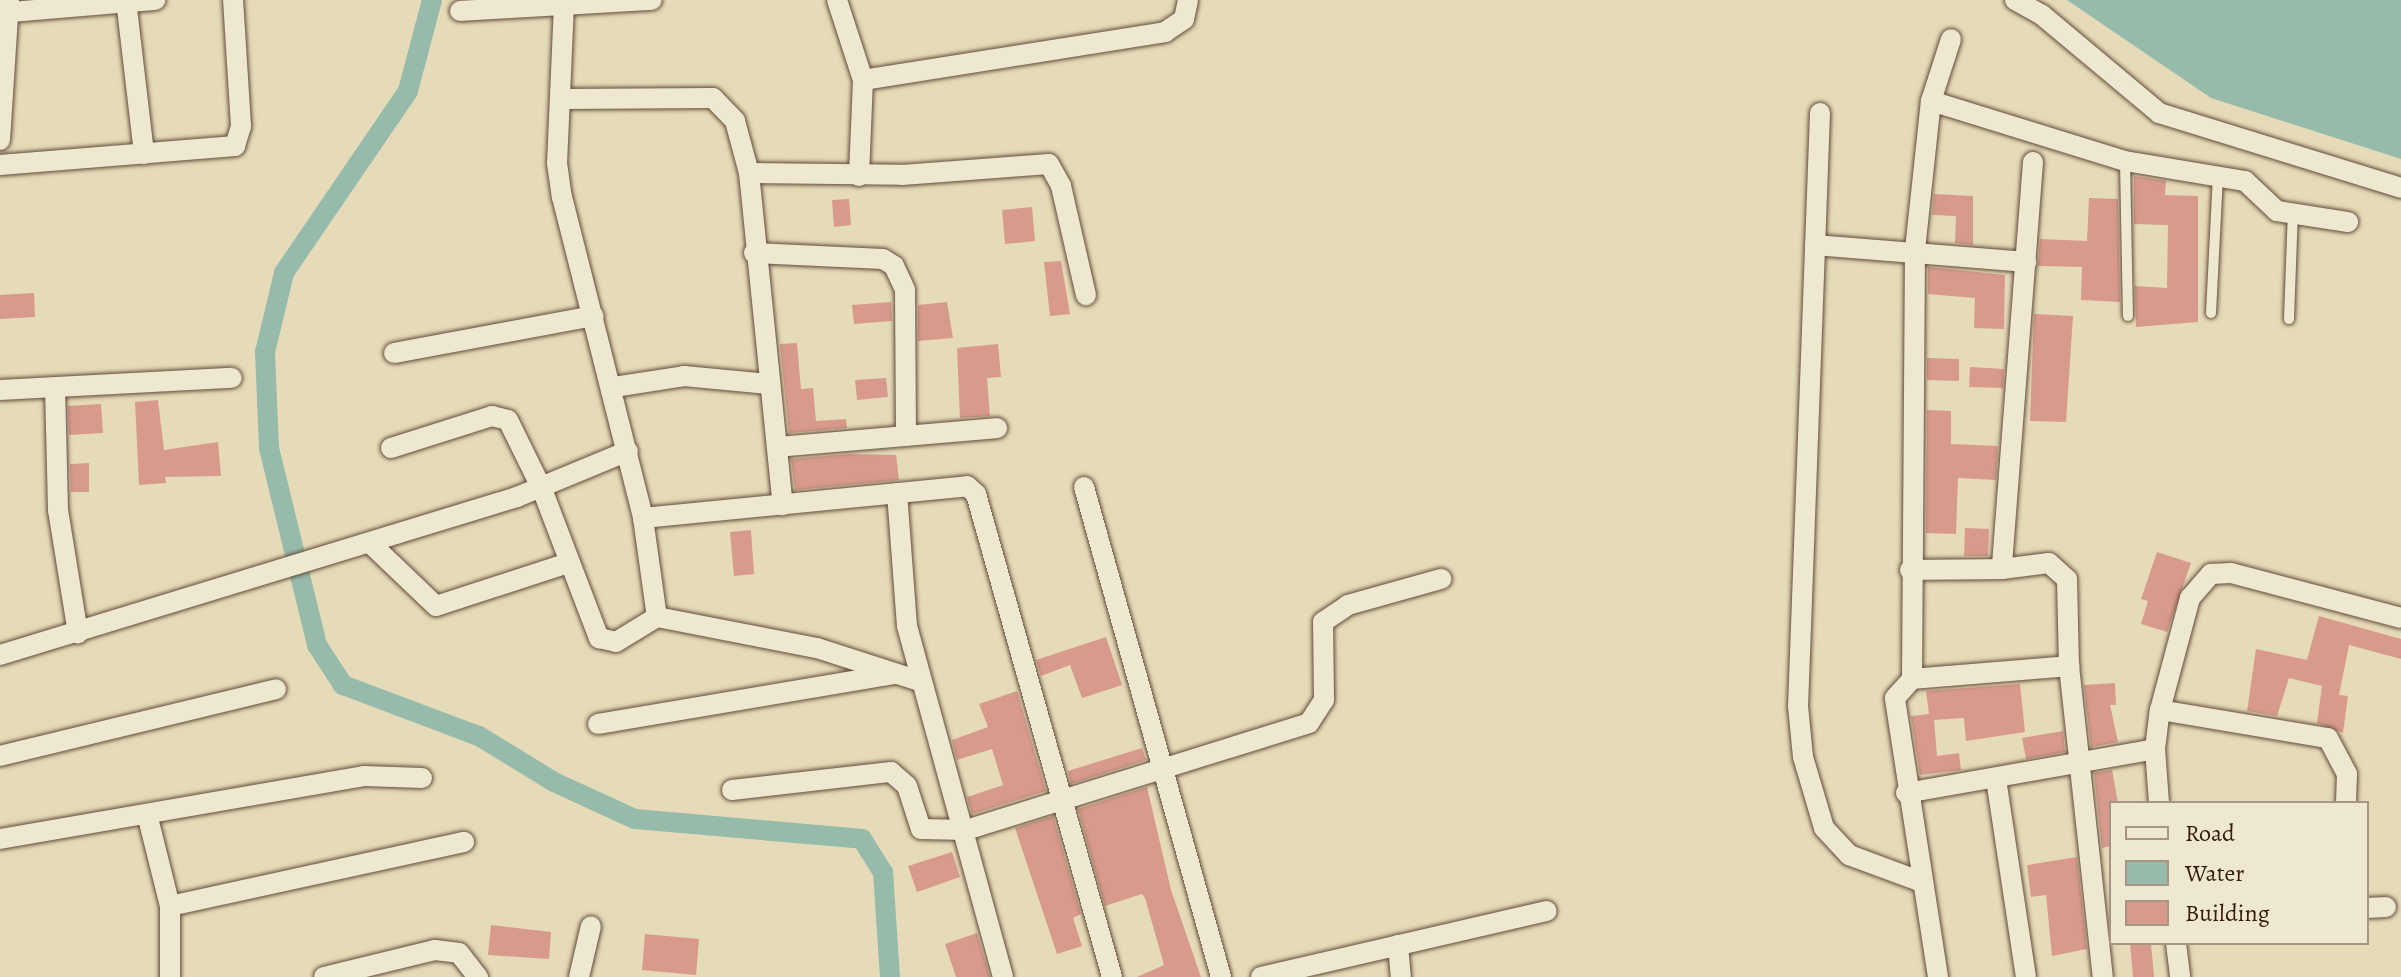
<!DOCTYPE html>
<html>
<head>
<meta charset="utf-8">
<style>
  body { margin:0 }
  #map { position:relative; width:2401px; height:977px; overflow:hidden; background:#e6dbb8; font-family:Alegreya,serif }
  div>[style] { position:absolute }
  .water>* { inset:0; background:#97bbab }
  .canal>* { height:20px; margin:-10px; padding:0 10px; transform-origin:10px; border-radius:10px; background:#97bbab }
  .building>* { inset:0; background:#d89a8c }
  .roads { filter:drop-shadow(0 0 2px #624b3a) drop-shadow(0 0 2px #624b3a) }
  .lane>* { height:10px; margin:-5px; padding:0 5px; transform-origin:5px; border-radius:5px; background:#efe8d1 }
  .street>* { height:20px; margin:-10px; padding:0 10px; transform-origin:10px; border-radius:10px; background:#efe8d1 }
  span { translate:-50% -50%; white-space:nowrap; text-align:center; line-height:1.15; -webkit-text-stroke:6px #efe8d1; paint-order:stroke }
  .legend { position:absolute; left:2109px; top:801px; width:260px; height:144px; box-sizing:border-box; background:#efe8d1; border:2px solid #a59684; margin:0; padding:10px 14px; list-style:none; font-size:24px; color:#361b10 }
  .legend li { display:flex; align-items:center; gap:16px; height:40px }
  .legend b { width:40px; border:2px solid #a59684 }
</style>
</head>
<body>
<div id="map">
  <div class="water">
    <div style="clip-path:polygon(2067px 0,2401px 0,2401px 159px,2211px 98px)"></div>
  </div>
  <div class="canal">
    <div style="left:432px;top:0;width:94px;rotate:104.8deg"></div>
    <div style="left:408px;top:91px;width:220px;rotate:124.3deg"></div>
    <div style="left:284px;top:273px;width:81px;rotate:103.5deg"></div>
    <div style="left:265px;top:352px;width:96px;rotate:87.6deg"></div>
    <div style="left:269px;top:448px;width:203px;rotate:76.3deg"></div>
    <div style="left:317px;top:645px;width:48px;rotate:57deg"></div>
    <div style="left:343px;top:685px;width:145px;rotate:20.6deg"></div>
    <div style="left:479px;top:736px;width:88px;rotate:31.5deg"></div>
    <div style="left:554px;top:782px;width:89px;rotate:24.6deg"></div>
    <div style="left:635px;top:819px;width:228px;rotate:5deg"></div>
    <div style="left:862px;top:839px;width:39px;rotate:58deg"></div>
    <div style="left:883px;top:872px;width:105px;rotate:86.2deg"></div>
  </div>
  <div class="building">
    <div style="clip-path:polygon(2134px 176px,2166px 181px,2165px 195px,2198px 196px,2198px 322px,2136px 327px,2135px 286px,2167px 288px,2168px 225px,2134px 224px)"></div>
    <div style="clip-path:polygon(1934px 194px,1973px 196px,1973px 245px,1955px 243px,1956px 216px,1932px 215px)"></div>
    <div style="clip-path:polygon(2089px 198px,2118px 199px,2120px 302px,2081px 300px,2082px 267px,2038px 266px,2040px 239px,2087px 241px)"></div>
    <div style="clip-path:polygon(849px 199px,851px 225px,834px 227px,832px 200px)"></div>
    <div style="clip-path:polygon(1032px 207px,1035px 241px,1005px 244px,1002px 210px)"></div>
    <div style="clip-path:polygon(1061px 261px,1070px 314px,1050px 316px,1044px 262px)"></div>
    <div style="clip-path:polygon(1928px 267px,2005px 275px,2004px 329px,1974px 328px,1975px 298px,1928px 294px)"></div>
    <div style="clip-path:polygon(34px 293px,35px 317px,0 319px,0 295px)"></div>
    <div style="clip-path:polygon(891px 302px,892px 321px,854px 324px,852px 305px)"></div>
    <div style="clip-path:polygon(947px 302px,953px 338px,918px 341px,918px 305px)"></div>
    <div style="clip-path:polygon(2034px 314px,2073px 316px,2066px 422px,2030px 421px)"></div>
    <div style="clip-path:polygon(797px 343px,801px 389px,813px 388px,816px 421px,846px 419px,847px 428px,789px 433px,780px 344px)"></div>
    <div style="clip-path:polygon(998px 344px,1001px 377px,987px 378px,990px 416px,960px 418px,957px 348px)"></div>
    <div style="clip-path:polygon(1927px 358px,1959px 359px,1959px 381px,1927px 380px)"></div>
    <div style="clip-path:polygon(1970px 367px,2004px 369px,2003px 388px,1969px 387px)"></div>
    <div style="clip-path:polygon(886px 378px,888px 397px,857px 400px,855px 380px)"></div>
    <div style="clip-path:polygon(158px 400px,164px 450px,218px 442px,221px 476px,165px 477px,166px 483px,139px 485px,135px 402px)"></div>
    <div style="clip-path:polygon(101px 404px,103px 433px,69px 435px,68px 406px)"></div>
    <div style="clip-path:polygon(1927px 410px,1951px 411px,1951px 444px,1998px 446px,1996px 480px,1958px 478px,1956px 534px,1926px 533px)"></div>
    <div style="clip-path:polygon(849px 454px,896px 455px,899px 480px,795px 490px,791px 459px)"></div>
    <div style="clip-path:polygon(89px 463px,89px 492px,71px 492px,70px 464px)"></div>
    <div style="clip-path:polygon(1965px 528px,1989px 529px,1988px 556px,1964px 556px)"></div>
    <div style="clip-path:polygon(751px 530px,754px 574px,734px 576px,730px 532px)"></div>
    <div style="clip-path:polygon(2157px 552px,2191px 563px,2167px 632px,2141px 624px,2148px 601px,2141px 599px)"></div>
    <div style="clip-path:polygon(2319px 616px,2401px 639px,2401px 659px,2349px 645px,2339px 695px,2348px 696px,2343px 733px,2317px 723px,2322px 686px,2289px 678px,2277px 716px,2247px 711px,2256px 649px,2307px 660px)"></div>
    <div style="clip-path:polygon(1106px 637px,1122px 685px,1082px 698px,1070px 665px,1041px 676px,1036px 660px)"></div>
    <div style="clip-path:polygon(2115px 683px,2116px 705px,2110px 705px,2118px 742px,2091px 747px,2084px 685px)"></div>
    <div style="clip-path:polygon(2020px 684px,2025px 732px,1966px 741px,1964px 718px,1934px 720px,1937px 756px,1959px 753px,1961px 770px,1920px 775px,1911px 716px,1929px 714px,1926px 691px)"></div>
    <div style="clip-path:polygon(1017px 691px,1046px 791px,972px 814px,967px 797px,1003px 785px,992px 749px,957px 760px,952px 740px,988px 727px,979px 704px)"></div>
    <div style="clip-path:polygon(2063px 731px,2065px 752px,2026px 759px,2022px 738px)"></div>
    <div style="clip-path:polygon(1142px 748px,1146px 760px,1071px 784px,1068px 771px)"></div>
    <div style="clip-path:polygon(2112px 770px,2118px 803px,2111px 803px,2111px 846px,2102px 848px,2094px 773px)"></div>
    <div style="clip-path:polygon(1147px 787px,1171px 890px,1201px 977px,1137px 977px,1164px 965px,1145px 898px,1142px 894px,1105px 906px,1078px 809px)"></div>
    <div style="clip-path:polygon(1053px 816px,1081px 914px,1073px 918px,1082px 946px,1057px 954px,1015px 828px)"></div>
    <div style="clip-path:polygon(952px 852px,960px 877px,917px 892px,908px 866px)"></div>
    <div style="clip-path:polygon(2077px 857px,2087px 949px,2052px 956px,2046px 895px,2031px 897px,2027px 865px)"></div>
    <div style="clip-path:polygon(491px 925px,551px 932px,549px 959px,488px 955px)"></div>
    <div style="clip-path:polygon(977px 933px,990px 977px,956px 977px,945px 944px)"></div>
    <div style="clip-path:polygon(645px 934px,699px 939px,696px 975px,642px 970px)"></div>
    <div style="clip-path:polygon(2130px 943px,2151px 943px,2154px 977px,2133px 977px)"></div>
  </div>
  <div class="roads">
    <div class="lane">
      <div style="left:2125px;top:161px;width:155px;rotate:88.9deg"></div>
      <div style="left:2211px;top:313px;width:136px;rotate:-87.1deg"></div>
      <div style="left:2289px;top:319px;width:107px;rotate:-87.9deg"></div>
    </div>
    <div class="street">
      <div style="left:126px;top:0;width:155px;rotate:83.3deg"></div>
      <div style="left:837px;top:0;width:84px;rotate:72deg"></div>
      <div style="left:863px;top:80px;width:96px;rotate:92.4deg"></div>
      <div style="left:2015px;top:0;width:31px;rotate:29deg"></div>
      <div style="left:2042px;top:15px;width:153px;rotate:39.9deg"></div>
      <div style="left:2159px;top:113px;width:253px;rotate:17.2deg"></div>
      <div style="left:564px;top:4px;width:159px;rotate:92.5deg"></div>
      <div style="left:557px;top:163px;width:34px;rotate:82deg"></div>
      <div style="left:562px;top:197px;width:331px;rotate:75.8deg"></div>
      <div style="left:643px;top:518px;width:100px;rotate:82deg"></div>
      <div style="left:657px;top:617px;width:163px;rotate:11deg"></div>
      <div style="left:817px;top:648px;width:110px;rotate:17.9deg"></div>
      <div style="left:460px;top:11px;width:192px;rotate:-3.3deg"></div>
      <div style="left:0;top:13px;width:156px;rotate:-4.8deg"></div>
      <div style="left:863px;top:80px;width:306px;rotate:-9deg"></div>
      <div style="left:1165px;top:32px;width:23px;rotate:-34deg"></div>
      <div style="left:1184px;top:19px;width:19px;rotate:-78deg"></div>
      <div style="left:562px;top:99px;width:151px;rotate:-0.4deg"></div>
      <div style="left:713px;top:98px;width:32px;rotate:46deg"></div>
      <div style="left:735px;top:121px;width:54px;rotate:74.9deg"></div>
      <div style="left:749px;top:173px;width:334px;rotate:84.2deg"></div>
      <div style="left:1931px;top:101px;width:203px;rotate:17.2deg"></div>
      <div style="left:2125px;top:161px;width:122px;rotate:9.5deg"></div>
      <div style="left:2245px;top:181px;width:44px;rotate:43.2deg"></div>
      <div style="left:2277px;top:211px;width:72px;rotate:8.8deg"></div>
      <div style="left:1820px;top:113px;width:593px;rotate:92.12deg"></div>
      <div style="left:1798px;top:706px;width:51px;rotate:84.4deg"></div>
      <div style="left:1803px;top:757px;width:74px;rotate:73.5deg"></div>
      <div style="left:1824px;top:828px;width:37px;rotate:47deg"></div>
      <div style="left:1849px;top:855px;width:78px;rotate:20.3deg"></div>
      <div style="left:0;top:140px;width:140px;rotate:-86.3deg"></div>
      <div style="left:2033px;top:162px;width:408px;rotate:94.4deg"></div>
      <div style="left:2002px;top:569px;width:47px;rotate:-7.3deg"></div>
      <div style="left:2049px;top:563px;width:24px;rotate:42deg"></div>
      <div style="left:2067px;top:579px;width:87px;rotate:88.7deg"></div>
      <div style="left:2069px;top:666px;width:313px;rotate:83.8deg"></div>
      <div style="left:0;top:165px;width:236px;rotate:-4.6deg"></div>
      <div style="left:235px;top:146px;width:21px;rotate:-73deg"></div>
      <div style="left:241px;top:126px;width:126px;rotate:-93.6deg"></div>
      <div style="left:749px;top:173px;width:153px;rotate:0.7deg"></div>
      <div style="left:902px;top:175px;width:147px;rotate:-4.3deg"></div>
      <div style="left:1049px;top:164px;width:25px;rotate:61deg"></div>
      <div style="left:1061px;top:186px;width:112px;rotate:77.1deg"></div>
      <div style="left:1815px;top:245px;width:212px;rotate:4.6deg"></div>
      <div style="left:754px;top:253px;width:129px;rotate:2.7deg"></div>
      <div style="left:883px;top:259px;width:13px;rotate:32deg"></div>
      <div style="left:894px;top:266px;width:26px;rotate:65deg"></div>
      <div style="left:905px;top:290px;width:146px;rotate:89.6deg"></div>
      <div style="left:394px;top:353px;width:203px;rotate:-10.5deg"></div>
      <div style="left:55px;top:387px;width:123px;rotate:88.6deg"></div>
      <div style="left:58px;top:510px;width:125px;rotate:80.8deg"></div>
      <div style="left:614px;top:387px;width:71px;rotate:-8.9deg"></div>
      <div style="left:684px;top:376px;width:85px;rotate:5.4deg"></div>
      <div style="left:0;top:390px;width:232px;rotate:-3deg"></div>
      <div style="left:777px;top:447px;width:221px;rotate:-4.9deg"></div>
      <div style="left:391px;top:448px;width:106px;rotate:-17.6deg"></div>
      <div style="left:492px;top:416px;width:16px;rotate:14deg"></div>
      <div style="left:508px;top:420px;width:77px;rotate:63.8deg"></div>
      <div style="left:542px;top:489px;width:160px;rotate:69.1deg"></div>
      <div style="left:599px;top:638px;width:17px;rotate:13deg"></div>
      <div style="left:616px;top:642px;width:48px;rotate:-31.4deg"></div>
      <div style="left:1084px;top:487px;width:509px;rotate:74.38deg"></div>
      <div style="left:897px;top:493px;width:133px;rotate:85.7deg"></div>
      <div style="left:907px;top:626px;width:364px;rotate:74.7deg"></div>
      <div style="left:643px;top:518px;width:326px;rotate:-5.6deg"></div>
      <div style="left:967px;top:486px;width:12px;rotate:42deg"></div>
      <div style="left:976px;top:494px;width:502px;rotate:74.27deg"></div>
      <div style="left:370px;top:543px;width:91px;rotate:43.7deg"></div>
      <div style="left:436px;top:606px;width:139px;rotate:-18deg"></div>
      <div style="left:1910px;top:570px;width:92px;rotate:-0.6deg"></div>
      <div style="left:0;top:655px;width:541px;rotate:-16.99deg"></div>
      <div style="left:517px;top:497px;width:120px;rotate:-22.5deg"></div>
      <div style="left:1912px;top:679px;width:429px;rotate:-89.6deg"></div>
      <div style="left:1915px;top:250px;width:150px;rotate:-83.9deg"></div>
      <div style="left:1931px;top:101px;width:65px;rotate:-72.1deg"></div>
      <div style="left:2160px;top:710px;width:170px;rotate:9.5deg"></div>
      <div style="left:2328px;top:738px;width:41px;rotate:62.2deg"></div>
      <div style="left:2347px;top:774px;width:29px;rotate:92deg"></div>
      <div style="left:598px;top:724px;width:300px;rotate:-9.6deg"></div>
      <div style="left:0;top:756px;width:284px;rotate:-13.6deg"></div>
      <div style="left:1996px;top:779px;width:200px;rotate:81.4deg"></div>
      <div style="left:732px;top:790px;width:160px;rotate:-6.5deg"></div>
      <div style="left:891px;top:772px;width:21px;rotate:41deg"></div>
      <div style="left:907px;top:786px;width:45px;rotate:72deg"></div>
      <div style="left:921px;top:829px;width:45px;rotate:1.3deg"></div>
      <div style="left:966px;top:830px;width:359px;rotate:-17.3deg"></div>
      <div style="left:1309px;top:723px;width:27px;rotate:-57deg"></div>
      <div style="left:1324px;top:700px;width:78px;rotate:-90.7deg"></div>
      <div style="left:1323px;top:622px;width:30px;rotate:-34deg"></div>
      <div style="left:1348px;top:605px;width:97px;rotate:-15.6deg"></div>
      <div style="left:1906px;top:793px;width:253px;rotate:-10deg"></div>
      <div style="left:2159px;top:803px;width:54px;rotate:-94.2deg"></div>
      <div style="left:2155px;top:749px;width:39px;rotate:-83deg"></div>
      <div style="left:2160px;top:710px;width:116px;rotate:-75deg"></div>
      <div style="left:2190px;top:598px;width:32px;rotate:-49deg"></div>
      <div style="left:2211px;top:574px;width:20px;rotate:-3deg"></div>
      <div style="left:2231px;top:573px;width:176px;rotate:14.8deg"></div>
      <div style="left:147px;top:814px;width:95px;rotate:76deg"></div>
      <div style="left:170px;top:906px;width:71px;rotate:90deg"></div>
      <div style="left:0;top:839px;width:369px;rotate:-9.8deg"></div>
      <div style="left:364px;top:776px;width:58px;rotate:2deg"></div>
      <div style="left:170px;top:906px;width:301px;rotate:-12.3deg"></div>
      <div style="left:2367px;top:908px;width:19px;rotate:-3deg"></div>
      <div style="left:2176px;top:943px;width:34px;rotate:83deg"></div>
      <div style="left:1398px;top:945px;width:32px;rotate:85deg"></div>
      <div style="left:324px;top:977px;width:114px;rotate:-13.7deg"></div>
      <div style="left:435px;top:950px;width:24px;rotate:7deg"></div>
      <div style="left:459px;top:953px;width:31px;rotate:52deg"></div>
      <div style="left:579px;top:977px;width:52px;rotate:-76.8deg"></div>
      <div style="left:1261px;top:977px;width:293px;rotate:-13deg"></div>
      <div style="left:1938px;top:977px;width:282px;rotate:-98.8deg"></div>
      <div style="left:1895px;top:698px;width:25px;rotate:-48deg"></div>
      <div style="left:1912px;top:679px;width:158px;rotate:-4.7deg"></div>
    </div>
  </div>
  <ul class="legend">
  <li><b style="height:10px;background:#efe8d1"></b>Road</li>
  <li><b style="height:22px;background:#97bbab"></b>Water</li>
  <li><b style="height:22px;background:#d89a8c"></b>Building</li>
  </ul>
</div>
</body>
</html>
